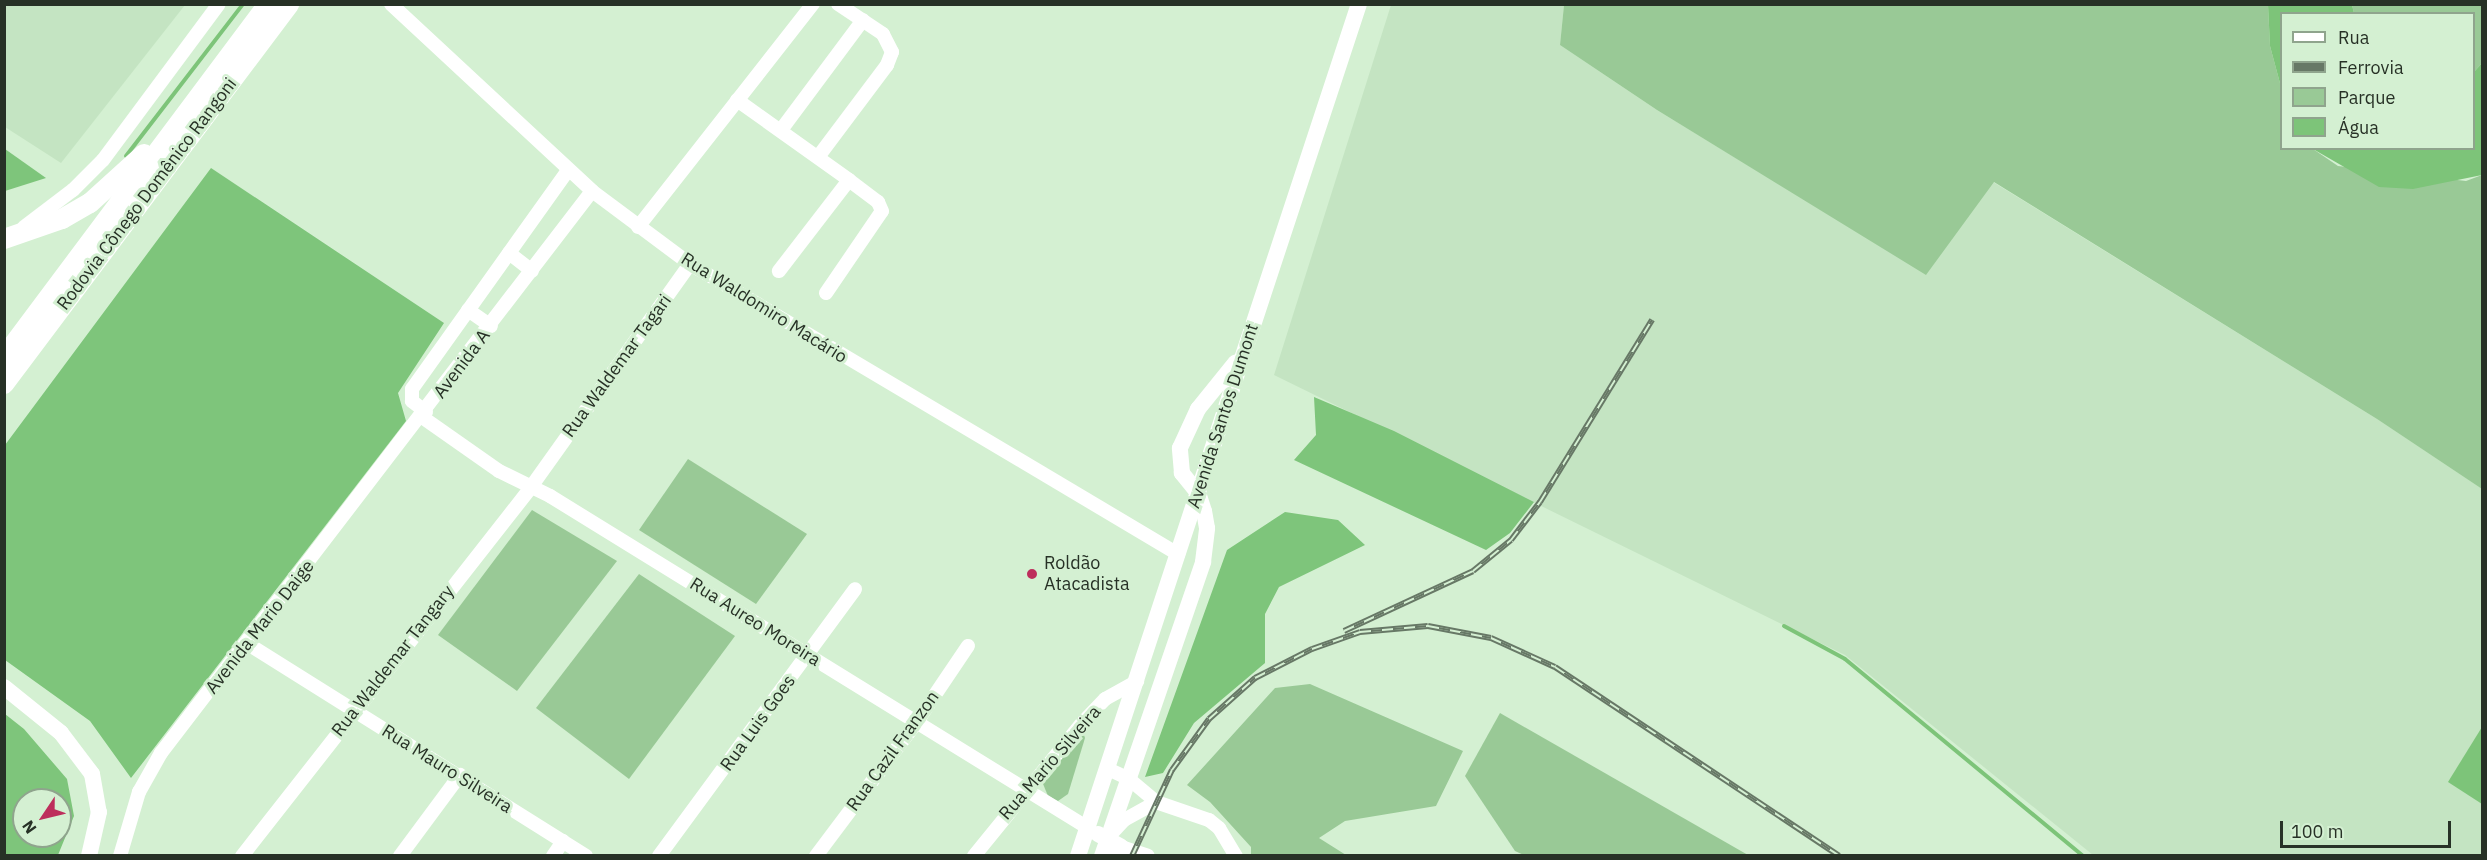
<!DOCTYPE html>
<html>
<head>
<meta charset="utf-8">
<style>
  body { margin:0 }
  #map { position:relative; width:2487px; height:860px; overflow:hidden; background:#d4f0d2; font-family:"IBM Plex Sans",sans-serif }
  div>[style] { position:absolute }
  .built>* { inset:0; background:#c4e4c2 }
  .green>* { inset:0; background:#99c996 }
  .forest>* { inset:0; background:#7ec57b }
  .water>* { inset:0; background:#7dc479 }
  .stream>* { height:4px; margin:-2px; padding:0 2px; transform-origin:2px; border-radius:2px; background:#7dc479 }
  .minor>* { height:14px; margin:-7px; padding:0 7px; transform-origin:7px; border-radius:7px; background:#fff }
  .major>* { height:16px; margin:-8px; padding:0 8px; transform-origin:8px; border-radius:8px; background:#fff }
  .highway>* { height:20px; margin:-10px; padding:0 10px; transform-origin:10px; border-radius:10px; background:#fff }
  .rail>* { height:6px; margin-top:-3px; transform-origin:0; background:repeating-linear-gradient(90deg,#d4f0d2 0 11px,#677866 0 22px); box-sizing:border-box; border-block:2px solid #677866 }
  .dots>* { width:16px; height:16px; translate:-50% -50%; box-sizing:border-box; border:3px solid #d4f0d2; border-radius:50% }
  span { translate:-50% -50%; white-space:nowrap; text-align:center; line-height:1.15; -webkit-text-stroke:6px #d4f0d2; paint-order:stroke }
  .street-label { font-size:18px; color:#273126 }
  .poi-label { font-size:18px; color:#273126 }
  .left { translate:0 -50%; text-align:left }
  .frame { position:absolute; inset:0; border:6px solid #273126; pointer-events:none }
  .legend { position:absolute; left:2280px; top:12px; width:195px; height:138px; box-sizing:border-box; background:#d4f0d2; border:2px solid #8fa48d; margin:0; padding:8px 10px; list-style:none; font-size:18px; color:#273126 }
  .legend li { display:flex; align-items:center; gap:12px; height:30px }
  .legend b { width:30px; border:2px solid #8fa48d }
  .north { position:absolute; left:12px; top:788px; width:60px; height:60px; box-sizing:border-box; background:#d4f0d2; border:2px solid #8fa48d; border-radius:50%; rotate:235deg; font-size:16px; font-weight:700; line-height:24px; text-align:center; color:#273126 }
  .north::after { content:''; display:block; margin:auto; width:21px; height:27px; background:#bd2e5c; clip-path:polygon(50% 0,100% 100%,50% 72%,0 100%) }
  .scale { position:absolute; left:2280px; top:821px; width:171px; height:27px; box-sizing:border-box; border:3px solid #273126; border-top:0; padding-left:8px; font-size:18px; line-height:21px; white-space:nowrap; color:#273126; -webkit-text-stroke:4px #d4f0d2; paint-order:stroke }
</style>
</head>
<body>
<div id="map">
  <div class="built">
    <div style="clip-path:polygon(4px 5px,5px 4px,185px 5px,61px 163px,5px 127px)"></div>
    <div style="clip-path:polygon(1391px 5px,1564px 5px,1560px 45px,1657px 110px,1926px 274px,1993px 182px,2377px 419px,2482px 489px,2482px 855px,2093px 855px,1845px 655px,1274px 375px)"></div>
  </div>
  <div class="green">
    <div style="clip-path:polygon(1564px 5px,2268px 5px,2270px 46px,2281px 87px,2282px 148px,2313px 149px,2338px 166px,2466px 181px,2482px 175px,2482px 489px,2377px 419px,1994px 182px,1926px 275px,1657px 110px,1560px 45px)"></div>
    <div style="clip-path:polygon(2352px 5px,2482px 5px,2482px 63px,2474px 72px,2474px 14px,2354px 13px)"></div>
    <div style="clip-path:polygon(688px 459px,807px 534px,756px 604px,639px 530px)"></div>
    <div style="clip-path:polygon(532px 510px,617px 561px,517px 691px,438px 635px)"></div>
    <div style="clip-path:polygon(639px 574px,735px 636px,629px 779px,536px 708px)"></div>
    <div style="clip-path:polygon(1310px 684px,1463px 751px,1436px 806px,1345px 821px,1319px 838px,1346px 855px,1251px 855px,1251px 847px,1210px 802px,1187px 785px,1275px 688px)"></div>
    <div style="clip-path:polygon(1500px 713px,1748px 855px,1526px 856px,1515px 851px,1465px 776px)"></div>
    <div style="clip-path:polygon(1083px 732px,1085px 738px,1068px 794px,1058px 801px,1048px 796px,1041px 779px)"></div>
  </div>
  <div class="forest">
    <div style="clip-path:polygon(5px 149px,46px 178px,5px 191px)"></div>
    <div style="clip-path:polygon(211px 168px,444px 323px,398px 393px,406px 421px,131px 778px,90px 721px,5px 660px,5px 445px)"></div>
    <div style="clip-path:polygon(1314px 397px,1394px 431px,1534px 502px,1510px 533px,1486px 550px,1294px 460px,1316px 435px)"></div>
    <div style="clip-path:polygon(1285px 512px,1338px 520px,1365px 545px,1279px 587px,1265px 614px,1265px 663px,1194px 723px,1163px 773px,1145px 777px,1227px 550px)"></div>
    <div style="clip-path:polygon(evenodd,5px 714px,24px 729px,67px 779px,74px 816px,58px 855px,5px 855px,5px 714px,24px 800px,60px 800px,60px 836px,24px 836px,24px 800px)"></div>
  </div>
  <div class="water">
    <div style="clip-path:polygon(2268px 5px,2352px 5px,2354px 13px,2282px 14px,2281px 87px,2270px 46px)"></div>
    <div style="clip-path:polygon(2482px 63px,2482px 175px,2413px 189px,2379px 187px,2313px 149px,2474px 148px,2474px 72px)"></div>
    <div style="clip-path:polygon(2482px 727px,2482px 804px,2448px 782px)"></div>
  </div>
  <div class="stream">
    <div style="left:126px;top:156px;width:192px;rotate:-52.4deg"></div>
    <div style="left:1784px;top:626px;width:69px;rotate:28.4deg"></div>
    <div style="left:1845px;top:659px;width:309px;rotate:39.6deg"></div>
  </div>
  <div class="minor">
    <div style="left:391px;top:4px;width:275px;rotate:42.9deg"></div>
    <div style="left:592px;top:191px;width:122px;rotate:36.7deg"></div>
    <div style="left:690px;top:264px;width:568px;rotate:30.72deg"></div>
    <div style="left:737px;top:100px;width:138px;rotate:35.5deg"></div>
    <div style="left:849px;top:180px;width:115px;rotate:127.6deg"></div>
    <div style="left:781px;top:130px;width:137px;rotate:-53.3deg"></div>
    <div style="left:818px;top:157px;width:115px;rotate:-53.1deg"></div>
    <div style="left:887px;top:65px;width:14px;rotate:-69deg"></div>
    <div style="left:892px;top:52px;width:20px;rotate:-117deg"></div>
    <div style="left:883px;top:34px;width:54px;rotate:-146.3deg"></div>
    <div style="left:24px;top:227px;width:61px;rotate:-37.1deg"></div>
    <div style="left:73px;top:190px;width:42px;rotate:-45deg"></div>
    <div style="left:103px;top:160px;width:194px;rotate:-53.4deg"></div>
    <div style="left:638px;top:227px;width:283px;rotate:-51.9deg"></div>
    <div style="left:509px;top:253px;width:29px;rotate:38deg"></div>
    <div style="left:826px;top:293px;width:99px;rotate:-55.7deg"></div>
    <div style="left:882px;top:211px;width:10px;rotate:-114deg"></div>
    <div style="left:878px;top:202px;width:36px;rotate:-143deg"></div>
    <div style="left:468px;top:310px;width:28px;rotate:35deg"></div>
    <div style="left:426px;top:412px;width:18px;rotate:-142deg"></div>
    <div style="left:412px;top:401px;width:12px;rotate:-90deg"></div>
    <div style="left:412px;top:389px;width:269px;rotate:-54.5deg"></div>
    <div style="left:422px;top:417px;width:94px;rotate:35deg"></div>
    <div style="left:499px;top:471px;width:57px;rotate:26.1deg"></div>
    <div style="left:550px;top:496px;width:632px;rotate:31.68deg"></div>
    <div style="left:248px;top:644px;width:399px;rotate:32.1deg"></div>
    <div style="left:1108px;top:769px;width:23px;rotate:25deg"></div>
    <div style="left:1129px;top:779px;width:35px;rotate:40deg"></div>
    <div style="left:1156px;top:802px;width:56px;rotate:18.8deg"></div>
    <div style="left:1209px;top:820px;width:13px;rotate:39deg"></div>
    <div style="left:1219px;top:828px;width:33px;rotate:59deg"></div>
    <div style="left:1112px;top:833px;width:18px;rotate:-47deg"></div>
    <div style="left:1124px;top:820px;width:37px;rotate:-29deg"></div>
    <div style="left:1121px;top:847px;width:28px;rotate:18deg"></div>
    <div style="left:120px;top:856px;width:67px;rotate:-73.5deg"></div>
    <div style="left:139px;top:792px;width:45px;rotate:-60.6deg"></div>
    <div style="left:161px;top:753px;width:708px;rotate:-52.52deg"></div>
    <div style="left:242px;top:856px;width:469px;rotate:-51.9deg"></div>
    <div style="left:531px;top:487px;width:274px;rotate:-54.5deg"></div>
    <div style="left:400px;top:856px;width:101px;rotate:-53.5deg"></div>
    <div style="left:553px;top:856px;width:18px;rotate:-56deg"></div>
    <div style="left:659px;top:856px;width:331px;rotate:-53.7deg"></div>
    <div style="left:816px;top:856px;width:166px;rotate:-53.1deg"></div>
    <div style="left:916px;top:723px;width:93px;rotate:-56deg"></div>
    <div style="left:974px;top:856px;width:173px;rotate:-50.9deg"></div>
    <div style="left:1083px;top:722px;width:32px;rotate:-46deg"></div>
    <div style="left:1105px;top:699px;width:37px;rotate:-29deg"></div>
  </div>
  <div class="major">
    <div style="left:4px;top:687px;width:73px;rotate:38.9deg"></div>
    <div style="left:61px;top:733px;width:51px;rotate:52.9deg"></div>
    <div style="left:92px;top:774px;width:39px;rotate:80deg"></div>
    <div style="left:99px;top:812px;width:45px;rotate:102.8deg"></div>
    <div style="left:1098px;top:834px;width:26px;rotate:29deg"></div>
    <div style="left:1121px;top:847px;width:9px;rotate:108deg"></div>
    <div style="left:1078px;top:856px;width:897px;rotate:-71.75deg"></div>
    <div style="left:1102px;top:856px;width:311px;rotate:-71deg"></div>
    <div style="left:1203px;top:562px;width:34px;rotate:-83deg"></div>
    <div style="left:1207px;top:528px;width:17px;rotate:-100deg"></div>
    <div style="left:1204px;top:511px;width:19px;rotate:-108deg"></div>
    <div style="left:1198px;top:493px;width:26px;rotate:-129deg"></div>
    <div style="left:1182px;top:473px;width:25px;rotate:-95deg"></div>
    <div style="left:1180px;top:448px;width:43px;rotate:-65.2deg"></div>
    <div style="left:1198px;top:409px;width:60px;rotate:-51deg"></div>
  </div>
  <div class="highway">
    <div style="left:4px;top:239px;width:61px;rotate:-19deg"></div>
    <div style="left:62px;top:219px;width:32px;rotate:-30deg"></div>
    <div style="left:90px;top:203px;width:73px;rotate:-42.2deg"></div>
    <div style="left:4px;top:357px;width:441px;rotate:-53.2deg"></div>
    <div style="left:4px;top:384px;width:475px;rotate:-53.1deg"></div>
  </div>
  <div class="rail">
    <div style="left:1344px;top:631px;width:142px;rotate:-24.9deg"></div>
    <div style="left:1473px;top:571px;width:49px;rotate:-39.2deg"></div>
    <div style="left:1511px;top:540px;width:48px;rotate:-52.7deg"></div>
    <div style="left:1540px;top:502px;width:214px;rotate:-58.4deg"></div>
    <div style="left:1132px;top:856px;width:95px;rotate:-65.1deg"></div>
    <div style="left:1172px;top:770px;width:63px;rotate:-54deg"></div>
    <div style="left:1209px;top:719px;width:62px;rotate:-41.7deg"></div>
    <div style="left:1255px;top:678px;width:64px;rotate:-27deg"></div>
    <div style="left:1312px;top:649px;width:51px;rotate:-19.5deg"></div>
    <div style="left:1360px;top:632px;width:68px;rotate:-5deg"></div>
    <div style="left:1428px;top:626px;width:64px;rotate:10.8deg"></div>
    <div style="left:1491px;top:638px;width:70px;rotate:24.4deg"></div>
    <div style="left:1555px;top:667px;width:341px;rotate:33.6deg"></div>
  </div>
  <div class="dots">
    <div style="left:1032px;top:574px;background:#bd2e5c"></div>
  </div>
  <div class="street-label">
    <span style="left:147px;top:194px;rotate:-53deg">Rodovia Cônego Domênico Rangoni</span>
    <span style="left:764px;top:308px;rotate:32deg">Rua Waldomiro Macário</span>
    <span style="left:462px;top:364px;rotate:-53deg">Avenida A</span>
    <span style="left:617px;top:366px;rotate:-54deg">Rua Waldemar Tagari</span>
    <span style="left:1223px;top:416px;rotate:-72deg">Avenida Santos Dumont</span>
    <span style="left:755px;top:622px;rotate:32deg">Rua Aureo Moreira</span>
    <span style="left:260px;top:627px;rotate:-52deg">Avenida Mario Daige</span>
    <span style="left:393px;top:661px;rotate:-52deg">Rua Waldemar Tangary</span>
    <span style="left:758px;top:723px;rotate:-54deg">Rua Luis Goes</span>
    <span style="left:893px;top:751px;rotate:-54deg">Rua Cazil Franzon</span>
    <span style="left:1050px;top:763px;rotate:-49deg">Rua Mario Silveira</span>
    <span style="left:447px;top:769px;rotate:32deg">Rua Mauro Silveira</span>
  </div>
  <div class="poi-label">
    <span class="left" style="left:1044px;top:574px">Roldão<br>Atacadista</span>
  </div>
  <div class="frame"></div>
  <ul class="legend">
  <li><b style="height:8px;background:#fff"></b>Rua</li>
  <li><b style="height:8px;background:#677866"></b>Ferrovia</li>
  <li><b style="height:16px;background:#99c996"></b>Parque</li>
  <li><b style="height:16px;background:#7dc479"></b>Água</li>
  </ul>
  <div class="north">N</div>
  <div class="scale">100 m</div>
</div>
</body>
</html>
